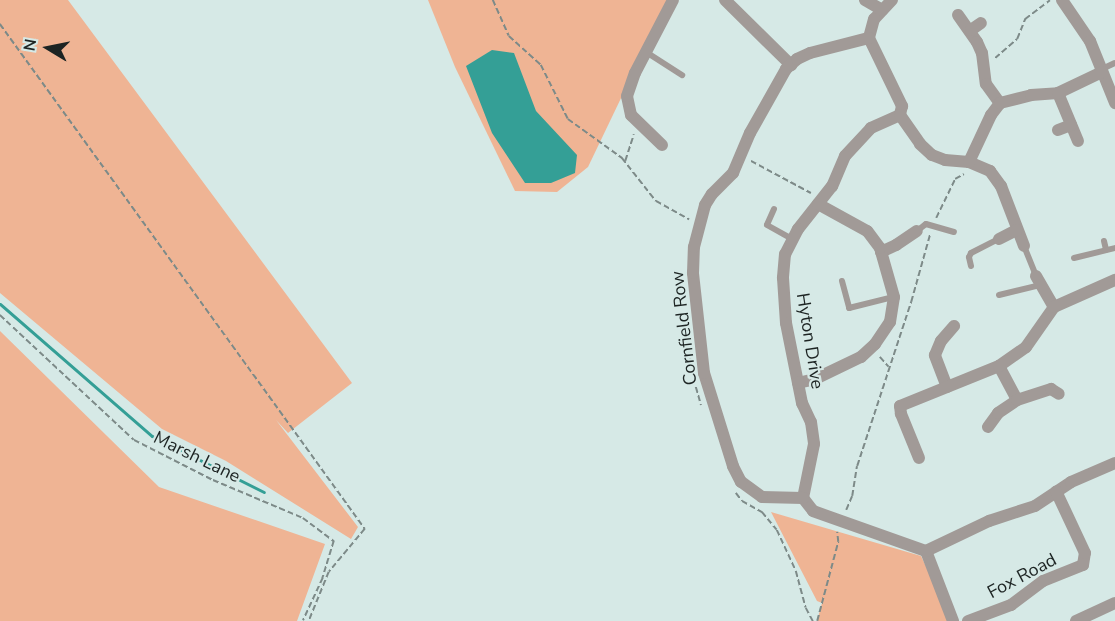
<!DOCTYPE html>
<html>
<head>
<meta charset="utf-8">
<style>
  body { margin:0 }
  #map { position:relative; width:1115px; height:621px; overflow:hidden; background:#d6e9e6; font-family:"Nunito Sans",sans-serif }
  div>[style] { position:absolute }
  .green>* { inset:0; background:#efb494 }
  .water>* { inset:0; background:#349f96 }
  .stream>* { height:3px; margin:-1.5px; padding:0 1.5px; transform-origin:1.5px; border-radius:1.5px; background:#349f96 }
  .path>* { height:1.5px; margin-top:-0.75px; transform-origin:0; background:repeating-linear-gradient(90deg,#7d8a88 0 6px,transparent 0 9px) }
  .lane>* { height:6px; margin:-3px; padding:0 3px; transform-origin:3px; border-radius:3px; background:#a19a97 }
  .street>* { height:12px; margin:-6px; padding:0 6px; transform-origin:6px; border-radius:6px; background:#a19a97 }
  span { translate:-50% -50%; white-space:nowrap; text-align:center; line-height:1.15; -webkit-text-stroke:4.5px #d6e9e6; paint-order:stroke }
  .street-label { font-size:18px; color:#1d2423 }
  .north { position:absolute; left:18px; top:18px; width:60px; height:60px; -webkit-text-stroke:4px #d6e9e6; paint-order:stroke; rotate:280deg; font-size:16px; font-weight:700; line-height:24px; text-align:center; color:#1d2423 }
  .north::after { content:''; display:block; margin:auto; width:21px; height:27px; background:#1d2423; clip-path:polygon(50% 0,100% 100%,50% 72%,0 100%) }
</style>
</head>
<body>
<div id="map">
  <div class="green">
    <div style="clip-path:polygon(0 0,68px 0,352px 383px,288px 433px,276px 420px,358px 527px,351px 539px,226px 461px,162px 429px,0 293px)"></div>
    <div style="clip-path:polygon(428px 0,668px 0,588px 167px,557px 192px,515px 191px,455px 67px)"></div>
    <div style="clip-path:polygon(0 331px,159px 487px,325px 544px,297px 621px,0 621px)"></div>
    <div style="clip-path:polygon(771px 512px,921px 556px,952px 621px,817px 621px,822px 603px,817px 601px)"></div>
  </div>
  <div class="water">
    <div style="clip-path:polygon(492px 50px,514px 53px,536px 111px,577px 155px,575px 173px,551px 183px,525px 183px,492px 133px,466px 66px)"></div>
  </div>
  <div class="stream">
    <div style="left:0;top:304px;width:201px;rotate:41deg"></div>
    <div style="left:152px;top:436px;width:125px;rotate:26.6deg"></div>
  </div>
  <div class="path">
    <div style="left:493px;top:0;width:39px;rotate:66deg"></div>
    <div style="left:509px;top:36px;width:43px;rotate:42.2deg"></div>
    <div style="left:541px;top:65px;width:60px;rotate:63.4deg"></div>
    <div style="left:568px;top:119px;width:67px;rotate:35.8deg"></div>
    <div style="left:622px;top:158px;width:55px;rotate:51.7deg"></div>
    <div style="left:656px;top:201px;width:38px;rotate:29deg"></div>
    <div style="left:0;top:24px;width:623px;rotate:54.14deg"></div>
    <div style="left:365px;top:529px;width:56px;rotate:129.9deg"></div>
    <div style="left:329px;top:572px;width:53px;rotate:112.2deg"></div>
    <div style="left:995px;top:58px;width:29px;rotate:-41deg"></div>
    <div style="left:1017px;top:39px;width:22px;rotate:-68deg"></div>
    <div style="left:1025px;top:19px;width:31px;rotate:-37deg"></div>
    <div style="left:625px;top:161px;width:28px;rotate:-72deg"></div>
    <div style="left:751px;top:161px;width:68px;rotate:28.1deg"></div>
    <div style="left:936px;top:218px;width:43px;rotate:-64deg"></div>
    <div style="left:955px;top:179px;width:10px;rotate:-29deg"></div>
    <div style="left:0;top:315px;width:183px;rotate:43deg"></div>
    <div style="left:134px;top:440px;width:89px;rotate:26.9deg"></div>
    <div style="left:213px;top:480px;width:98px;rotate:22.9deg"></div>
    <div style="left:303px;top:518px;width:39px;rotate:37deg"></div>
    <div style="left:334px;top:541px;width:39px;rotate:107deg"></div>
    <div style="left:323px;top:578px;width:47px;rotate:114.9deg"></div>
    <div style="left:687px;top:330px;width:34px;rotate:83deg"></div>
    <div style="left:880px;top:357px;width:13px;rotate:48deg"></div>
    <div style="left:696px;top:387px;width:19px;rotate:74deg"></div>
    <div style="left:736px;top:493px;width:10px;rotate:53deg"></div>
    <div style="left:742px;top:501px;width:23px;rotate:29deg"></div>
    <div style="left:762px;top:512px;width:23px;rotate:50deg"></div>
    <div style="left:777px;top:530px;width:45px;rotate:65.1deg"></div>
    <div style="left:796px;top:571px;width:38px;rotate:75deg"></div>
    <div style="left:806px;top:608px;width:15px;rotate:62deg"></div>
    <div style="left:846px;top:510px;width:15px;rotate:-67deg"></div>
    <div style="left:852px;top:496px;width:30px;rotate:-81deg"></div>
    <div style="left:857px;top:466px;width:173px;rotate:-71.8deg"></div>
    <div style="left:911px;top:302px;width:71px;rotate:-74.4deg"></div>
    <div style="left:817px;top:621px;width:82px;rotate:-75.1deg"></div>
    <div style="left:838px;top:542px;width:10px;rotate:-96deg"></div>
  </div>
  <div class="lane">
    <div style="left:646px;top:52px;width:43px;rotate:32.6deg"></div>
    <div style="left:1102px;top:69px;width:14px;rotate:-25deg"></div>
    <div style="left:774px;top:209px;width:17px;rotate:114deg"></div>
    <div style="left:767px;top:225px;width:29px;rotate:29deg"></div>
    <div style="left:917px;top:231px;width:11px;rotate:-38deg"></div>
    <div style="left:926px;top:224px;width:29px;rotate:16deg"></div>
    <div style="left:1104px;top:241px;width:9px;rotate:77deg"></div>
    <div style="left:1024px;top:246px;width:32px;rotate:68deg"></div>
    <div style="left:1074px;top:258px;width:42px;rotate:-13.7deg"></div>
    <div style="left:971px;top:266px;width:9px;rotate:-103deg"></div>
    <div style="left:969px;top:257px;width:4px;rotate:-63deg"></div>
    <div style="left:971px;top:253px;width:31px;rotate:-27deg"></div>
    <div style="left:842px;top:281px;width:28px;rotate:75deg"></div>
    <div style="left:849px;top:308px;width:45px;rotate:-14deg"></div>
    <div style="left:999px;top:295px;width:42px;rotate:-13.7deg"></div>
  </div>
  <div class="street">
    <div style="left:725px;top:0;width:93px;rotate:44.6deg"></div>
    <div style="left:865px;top:0;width:20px;rotate:30deg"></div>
    <div style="left:892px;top:0;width:26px;rotate:133deg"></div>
    <div style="left:874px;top:19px;width:20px;rotate:105deg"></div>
    <div style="left:869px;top:38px;width:76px;rotate:64.1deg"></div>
    <div style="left:902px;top:106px;width:9px;rotate:103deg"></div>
    <div style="left:900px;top:115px;width:32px;rotate:156deg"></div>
    <div style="left:871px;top:128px;width:38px;rotate:133deg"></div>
    <div style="left:845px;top:156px;width:33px;rotate:113deg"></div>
    <div style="left:832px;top:186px;width:55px;rotate:128.3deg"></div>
    <div style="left:798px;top:229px;width:28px;rotate:117deg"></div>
    <div style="left:785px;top:254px;width:24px;rotate:95deg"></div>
    <div style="left:783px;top:278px;width:45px;rotate:86.2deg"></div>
    <div style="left:786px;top:323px;width:82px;rotate:78.7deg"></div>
    <div style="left:802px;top:403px;width:21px;rotate:65deg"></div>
    <div style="left:811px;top:422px;width:22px;rotate:82deg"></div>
    <div style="left:814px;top:444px;width:55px;rotate:101.5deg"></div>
    <div style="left:803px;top:498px;width:16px;rotate:52deg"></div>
    <div style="left:813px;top:511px;width:120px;rotate:19.5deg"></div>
    <div style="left:926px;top:551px;width:75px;rotate:68.9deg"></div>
    <div style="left:1062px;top:0;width:50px;rotate:55.7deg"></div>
    <div style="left:1090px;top:41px;width:67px;rotate:68deg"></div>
    <div style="left:958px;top:15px;width:33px;rotate:55deg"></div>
    <div style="left:977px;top:42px;width:12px;rotate:66deg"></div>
    <div style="left:982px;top:53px;width:31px;rotate:83deg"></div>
    <div style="left:986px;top:84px;width:24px;rotate:54deg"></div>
    <div style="left:971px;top:30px;width:12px;rotate:-35deg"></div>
    <div style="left:1058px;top:93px;width:52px;rotate:67.4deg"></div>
    <div style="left:900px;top:115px;width:35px;rotate:55deg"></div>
    <div style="left:920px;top:144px;width:16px;rotate:43deg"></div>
    <div style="left:932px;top:155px;width:14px;rotate:21deg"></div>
    <div style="left:945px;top:160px;width:24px;rotate:5deg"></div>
    <div style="left:969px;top:162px;width:23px;rotate:23deg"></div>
    <div style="left:990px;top:171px;width:19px;rotate:54deg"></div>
    <div style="left:1001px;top:186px;width:64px;rotate:69deg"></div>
    <div style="left:1058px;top:130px;width:14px;rotate:-21deg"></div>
    <div style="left:662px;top:145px;width:43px;rotate:-135.9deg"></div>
    <div style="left:631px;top:115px;width:19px;rotate:-102deg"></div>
    <div style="left:627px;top:96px;width:24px;rotate:-71deg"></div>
    <div style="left:635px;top:73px;width:82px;rotate:-62.5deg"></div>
    <div style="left:969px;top:162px;width:52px;rotate:-64.9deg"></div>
    <div style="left:991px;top:115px;width:15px;rotate:-53deg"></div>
    <div style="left:1000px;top:103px;width:32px;rotate:-14deg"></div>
    <div style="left:1031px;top:95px;width:27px;rotate:-4deg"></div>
    <div style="left:1058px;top:93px;width:49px;rotate:-25.5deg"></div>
    <div style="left:999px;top:239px;width:20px;rotate:-27deg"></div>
    <div style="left:881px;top:252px;width:17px;rotate:-25deg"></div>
    <div style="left:896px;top:245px;width:25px;rotate:-34deg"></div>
    <div style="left:1036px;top:276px;width:36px;rotate:60deg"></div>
    <div style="left:999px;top:366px;width:38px;rotate:62deg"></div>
    <div style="left:798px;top:383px;width:17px;rotate:-13deg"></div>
    <div style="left:815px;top:379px;width:51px;rotate:-25.6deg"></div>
    <div style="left:861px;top:357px;width:19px;rotate:-43deg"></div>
    <div style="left:875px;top:344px;width:27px;rotate:-56deg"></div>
    <div style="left:890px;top:322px;width:25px;rotate:-81deg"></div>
    <div style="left:894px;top:297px;width:51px;rotate:-105.9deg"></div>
    <div style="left:880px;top:248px;width:21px;rotate:-127deg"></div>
    <div style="left:867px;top:231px;width:56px;rotate:-151.1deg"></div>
    <div style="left:947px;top:387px;width:34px;rotate:-111deg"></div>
    <div style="left:935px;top:355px;width:15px;rotate:-67deg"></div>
    <div style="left:941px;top:341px;width:20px;rotate:-49deg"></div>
    <div style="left:988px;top:427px;width:17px;rotate:-54deg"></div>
    <div style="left:998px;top:413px;width:23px;rotate:-34deg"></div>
    <div style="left:1017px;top:400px;width:36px;rotate:-18deg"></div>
    <div style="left:1051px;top:389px;width:9px;rotate:32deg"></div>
    <div style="left:919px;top:458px;width:48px;rotate:-112.2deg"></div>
    <div style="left:901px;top:414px;width:8px;rotate:-97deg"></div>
    <div style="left:900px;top:406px;width:107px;rotate:-22deg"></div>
    <div style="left:999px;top:366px;width:33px;rotate:-35deg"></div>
    <div style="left:1026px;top:347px;width:49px;rotate:-55deg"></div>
    <div style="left:1054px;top:307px;width:67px;rotate:-23.9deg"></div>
    <div style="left:803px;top:498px;width:41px;rotate:-178.6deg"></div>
    <div style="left:762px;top:497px;width:26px;rotate:-144deg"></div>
    <div style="left:741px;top:482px;width:18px;rotate:-117deg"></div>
    <div style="left:733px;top:466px;width:97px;rotate:-107.3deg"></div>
    <div style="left:704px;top:373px;width:101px;rotate:-96.3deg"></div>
    <div style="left:693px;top:273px;width:26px;rotate:-88deg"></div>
    <div style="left:694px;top:247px;width:43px;rotate:-75.3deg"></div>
    <div style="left:705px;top:205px;width:13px;rotate:-58deg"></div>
    <div style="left:712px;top:194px;width:30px;rotate:-45deg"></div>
    <div style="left:733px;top:173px;width:43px;rotate:-67deg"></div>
    <div style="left:750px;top:133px;width:73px;rotate:-60.6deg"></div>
    <div style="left:786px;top:69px;width:15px;rotate:-42deg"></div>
    <div style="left:797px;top:59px;width:14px;rotate:-25deg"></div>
    <div style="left:810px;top:53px;width:61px;rotate:-14.3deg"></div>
    <div style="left:926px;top:551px;width:70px;rotate:-25.5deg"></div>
    <div style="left:989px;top:521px;width:48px;rotate:-18.1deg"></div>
    <div style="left:1035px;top:506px;width:43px;rotate:-33.7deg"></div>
    <div style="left:1071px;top:482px;width:48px;rotate:-23.4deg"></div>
    <div style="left:968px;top:621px;width:46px;rotate:-20.4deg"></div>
    <div style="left:1011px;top:605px;width:40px;rotate:-37deg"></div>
    <div style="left:1043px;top:581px;width:43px;rotate:-21.8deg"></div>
    <div style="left:1083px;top:565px;width:12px;rotate:-81deg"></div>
    <div style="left:1085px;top:553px;width:68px;rotate:-115.1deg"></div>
    <div style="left:1076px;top:621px;width:43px;rotate:-24.8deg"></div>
  </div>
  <div class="street-label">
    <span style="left:684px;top:328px;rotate:-97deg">Cornfield Row</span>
    <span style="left:810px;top:341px;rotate:81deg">Hyton Drive</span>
    <span style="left:197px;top:457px;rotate:26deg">Marsh Lane</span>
    <span style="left:1022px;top:576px;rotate:-28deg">Fox Road</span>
  </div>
  <div class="north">N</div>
</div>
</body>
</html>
